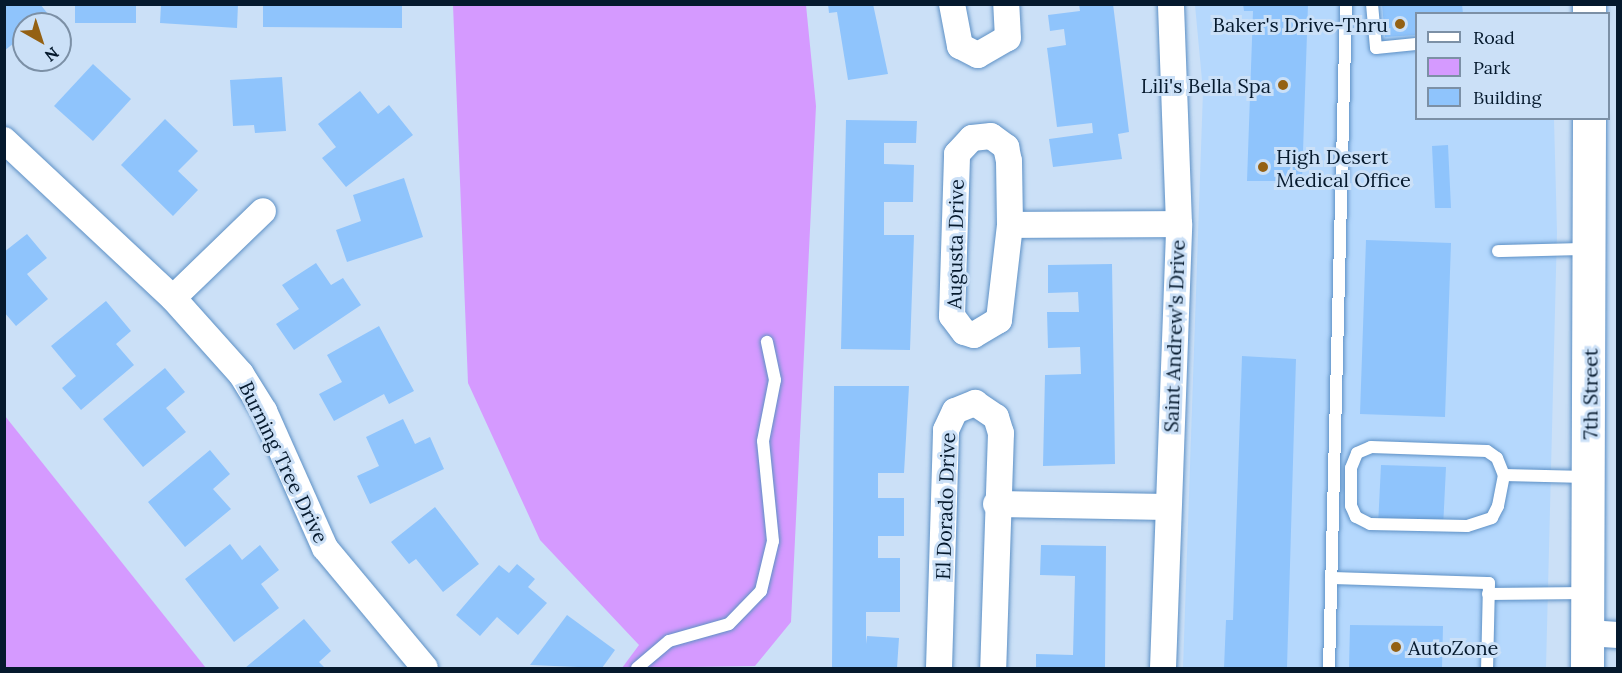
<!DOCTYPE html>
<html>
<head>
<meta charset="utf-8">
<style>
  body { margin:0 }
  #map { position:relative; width:1622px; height:673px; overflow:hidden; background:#cbe0f7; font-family:Lora,serif }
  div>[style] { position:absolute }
  .built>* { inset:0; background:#b5d8fd }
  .green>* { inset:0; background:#d59aff }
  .building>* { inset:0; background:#8fc4fc }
  .roads { filter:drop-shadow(0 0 2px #5d90c5) drop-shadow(0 0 2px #5d90c5) }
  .lane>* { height:12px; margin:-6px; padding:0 6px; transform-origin:6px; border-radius:6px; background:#fff }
  .street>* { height:26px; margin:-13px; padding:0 13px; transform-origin:13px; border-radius:13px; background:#fff }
  .secondary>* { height:33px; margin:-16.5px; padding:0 16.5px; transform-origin:16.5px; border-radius:16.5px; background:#fff }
  .dots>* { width:16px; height:16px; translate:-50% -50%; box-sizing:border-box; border:3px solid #cbe0f7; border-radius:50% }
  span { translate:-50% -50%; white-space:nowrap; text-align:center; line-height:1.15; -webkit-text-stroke:6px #cbe0f7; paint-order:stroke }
  .poi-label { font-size:20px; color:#05192d }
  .right { translate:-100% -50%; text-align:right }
  .left { translate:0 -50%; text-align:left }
  .street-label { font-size:20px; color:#05192d }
  .frame { position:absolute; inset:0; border:6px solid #05192d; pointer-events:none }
  .legend { position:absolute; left:1415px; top:12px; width:195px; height:108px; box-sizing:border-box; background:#cbe0f7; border:2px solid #7c90a6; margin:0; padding:8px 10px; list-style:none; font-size:18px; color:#05192d }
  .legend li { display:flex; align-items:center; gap:12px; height:30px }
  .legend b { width:30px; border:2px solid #7c90a6 }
  .north { position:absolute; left:12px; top:12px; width:60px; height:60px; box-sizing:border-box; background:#cbe0f7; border:2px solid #7c90a6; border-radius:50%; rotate:141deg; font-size:16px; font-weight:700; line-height:24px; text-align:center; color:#05192d }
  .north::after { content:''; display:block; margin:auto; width:21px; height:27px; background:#946114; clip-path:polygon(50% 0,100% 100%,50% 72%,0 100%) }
</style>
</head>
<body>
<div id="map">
  <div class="built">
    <div style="clip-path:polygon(1195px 5px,1550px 5px,1550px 13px,1416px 14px,1416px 118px,1554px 119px,1557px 232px,1546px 668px,1183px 668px,1203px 91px)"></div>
  </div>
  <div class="green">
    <div style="clip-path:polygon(453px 5px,806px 5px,816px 106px,791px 622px,755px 666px,622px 668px,639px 645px,540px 540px,468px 383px)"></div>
    <div style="clip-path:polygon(4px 416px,5px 416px,206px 668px,5px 668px)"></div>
  </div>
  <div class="building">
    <div style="clip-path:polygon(4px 4px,40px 4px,48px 14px,36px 24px,24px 24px,24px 35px,4px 51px)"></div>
    <div style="clip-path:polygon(75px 4px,136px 4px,136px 23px,75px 23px)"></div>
    <div style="clip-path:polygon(161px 4px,238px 4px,237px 28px,160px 23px)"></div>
    <div style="clip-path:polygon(263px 4px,402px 4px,402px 28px,263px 27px)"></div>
    <div style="clip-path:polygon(828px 4px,873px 4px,888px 74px,848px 80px,837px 12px,829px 13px)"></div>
    <div style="clip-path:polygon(1079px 4px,1113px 4px,1129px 132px,1118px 134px,1122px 159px,1053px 167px,1049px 139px,1093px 133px,1092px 123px,1057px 127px,1050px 71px,1047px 48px,1066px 45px,1064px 29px,1050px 31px,1048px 15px,1080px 11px)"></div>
    <div style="clip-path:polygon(1243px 4px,1308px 4px,1302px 181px,1247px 181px,1253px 11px,1244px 11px)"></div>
    <div style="clip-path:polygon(1382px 4px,1462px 4px,1463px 14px,1416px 14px,1416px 35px,1385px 37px)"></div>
    <div style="clip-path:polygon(93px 64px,131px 99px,93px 141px,54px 106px)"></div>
    <div style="clip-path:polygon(282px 77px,286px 131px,255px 133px,254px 125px,233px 126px,230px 80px)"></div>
    <div style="clip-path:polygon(360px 91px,378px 114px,389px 105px,413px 135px,346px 187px,322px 158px,336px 147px,318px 124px)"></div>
    <div style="clip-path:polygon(165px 119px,198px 151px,178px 171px,198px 190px,173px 216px,121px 165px)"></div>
    <div style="clip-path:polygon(846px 120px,917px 121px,916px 143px,884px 143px,884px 164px,914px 165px,913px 202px,884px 202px,884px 235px,914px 235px,910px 350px,841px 349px)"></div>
    <div style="clip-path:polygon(1448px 145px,1451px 208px,1435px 208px,1432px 146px)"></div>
    <div style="clip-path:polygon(404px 178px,423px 237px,347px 262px,336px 230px,361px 221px,353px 195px)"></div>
    <div style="clip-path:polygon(27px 234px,47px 258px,27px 274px,48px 299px,16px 326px,4px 312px,4px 252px)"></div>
    <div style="clip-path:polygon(1366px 240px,1451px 243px,1445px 417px,1360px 414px)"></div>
    <div style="clip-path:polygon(316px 263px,331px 285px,343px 278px,361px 305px,294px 350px,276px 324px,299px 309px,282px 285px)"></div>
    <div style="clip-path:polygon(1112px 264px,1115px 464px,1043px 466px,1045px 375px,1081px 374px,1080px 347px,1048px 348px,1047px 312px,1079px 312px,1078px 292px,1048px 293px,1048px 265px)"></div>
    <div style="clip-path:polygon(106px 301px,131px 331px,116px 344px,134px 365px,81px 410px,62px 388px,76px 376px,51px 346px)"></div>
    <div style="clip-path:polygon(379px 326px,414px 391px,389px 404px,384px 394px,334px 421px,319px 394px,342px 382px,327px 355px)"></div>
    <div style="clip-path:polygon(1242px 356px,1296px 359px,1287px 668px,1224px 668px,1226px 620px,1233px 620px)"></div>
    <div style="clip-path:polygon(165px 368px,185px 392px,166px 408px,186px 432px,143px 467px,103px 419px)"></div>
    <div style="clip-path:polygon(834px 386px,909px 386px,904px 473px,878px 473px,878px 498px,904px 498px,904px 536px,878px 536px,878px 558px,900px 558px,900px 612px,866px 612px,866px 644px,867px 636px,899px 638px,897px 668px,832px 668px)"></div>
    <div style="clip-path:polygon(403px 419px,415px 444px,430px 437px,444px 469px,370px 504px,357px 476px,379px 466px,366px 437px)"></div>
    <div style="clip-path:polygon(210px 450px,230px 474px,213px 489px,231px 509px,185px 547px,148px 502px)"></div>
    <div style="clip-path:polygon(1381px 465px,1446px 467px,1443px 528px,1378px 526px)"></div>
    <div style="clip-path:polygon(435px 507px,479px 564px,443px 592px,416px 559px,409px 564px,391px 542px)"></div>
    <div style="clip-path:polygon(230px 544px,242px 560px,260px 545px,279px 570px,261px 584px,279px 608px,234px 642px,185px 579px)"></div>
    <div style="clip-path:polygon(1041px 545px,1106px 546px,1105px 668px,1036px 668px,1036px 654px,1073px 655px,1075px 576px,1040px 575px)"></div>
    <div style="clip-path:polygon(517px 564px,535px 579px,528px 587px,547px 603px,518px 635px,497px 617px,480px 636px,456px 615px,499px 565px,509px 573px)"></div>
    <div style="clip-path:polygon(567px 615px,615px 650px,602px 668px,530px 665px)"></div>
    <div style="clip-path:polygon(304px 619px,331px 651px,319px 662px,325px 668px,245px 668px)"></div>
    <div style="clip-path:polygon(1350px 625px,1443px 626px,1442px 668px,1349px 668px)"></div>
  </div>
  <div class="roads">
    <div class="lane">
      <div style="left:1372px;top:4px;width:44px;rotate:84.8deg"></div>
      <div style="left:1376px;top:48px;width:40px;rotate:-5.7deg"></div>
      <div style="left:1498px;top:251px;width:88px;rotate:-1.3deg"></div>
      <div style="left:1371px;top:447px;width:116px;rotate:2deg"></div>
      <div style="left:1487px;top:451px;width:12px;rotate:35deg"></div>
      <div style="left:1497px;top:458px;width:18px;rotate:68deg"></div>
      <div style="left:1504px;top:475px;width:32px;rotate:101deg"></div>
      <div style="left:1498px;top:506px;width:13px;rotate:117deg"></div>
      <div style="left:1492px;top:518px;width:26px;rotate:162deg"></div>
      <div style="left:1467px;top:526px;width:97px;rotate:-178.8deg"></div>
      <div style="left:1370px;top:524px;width:16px;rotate:-153deg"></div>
      <div style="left:1356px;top:517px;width:12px;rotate:-114deg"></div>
      <div style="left:1351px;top:506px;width:38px;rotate:-90deg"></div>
      <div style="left:1351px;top:468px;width:16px;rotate:-68deg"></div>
      <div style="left:1357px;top:453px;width:15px;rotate:-23deg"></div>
      <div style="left:1504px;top:475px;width:82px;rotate:1.4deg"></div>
      <div style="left:1331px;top:578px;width:158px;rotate:1.8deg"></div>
      <div style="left:1489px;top:583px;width:85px;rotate:91.3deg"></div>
      <div style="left:1488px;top:594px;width:98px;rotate:-0.6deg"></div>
      <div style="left:637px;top:668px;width:42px;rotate:-40.2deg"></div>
      <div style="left:669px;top:641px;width:62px;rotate:-15.8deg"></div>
      <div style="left:729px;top:624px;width:46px;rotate:-45.9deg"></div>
      <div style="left:761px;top:591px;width:51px;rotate:-76.5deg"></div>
      <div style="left:773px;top:541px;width:100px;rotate:-95.7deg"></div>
      <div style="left:763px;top:441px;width:62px;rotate:-78.9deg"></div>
      <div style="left:775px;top:380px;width:39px;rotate:-102deg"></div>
      <div style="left:1329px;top:668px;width:664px;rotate:-88.53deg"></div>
    </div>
    <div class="street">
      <div style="left:952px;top:4px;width:43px;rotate:79.2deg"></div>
      <div style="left:960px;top:46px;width:20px;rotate:27deg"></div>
      <div style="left:978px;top:55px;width:34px;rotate:-30deg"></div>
      <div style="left:1008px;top:38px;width:34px;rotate:-93deg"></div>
      <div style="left:991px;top:136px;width:19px;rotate:36deg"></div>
      <div style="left:1006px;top:147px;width:14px;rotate:78deg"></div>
      <div style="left:1009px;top:161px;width:64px;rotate:89.1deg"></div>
      <div style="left:1010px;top:225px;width:96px;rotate:96.6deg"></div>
      <div style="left:999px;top:320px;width:29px;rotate:149deg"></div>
      <div style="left:974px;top:335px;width:10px;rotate:-163deg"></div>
      <div style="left:964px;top:332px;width:20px;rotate:-127deg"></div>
      <div style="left:952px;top:316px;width:162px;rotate:-88.2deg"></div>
      <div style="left:957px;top:154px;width:22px;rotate:-47deg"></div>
      <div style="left:972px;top:138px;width:19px;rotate:-6deg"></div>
      <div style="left:4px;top:140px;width:231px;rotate:43.1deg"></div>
      <div style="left:173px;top:298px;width:102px;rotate:48.2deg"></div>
      <div style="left:241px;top:374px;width:44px;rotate:58.1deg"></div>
      <div style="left:264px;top:411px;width:150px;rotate:66deg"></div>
      <div style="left:325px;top:548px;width:156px;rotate:50.2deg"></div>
      <div style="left:1010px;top:225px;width:169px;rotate:-0.3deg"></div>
      <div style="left:173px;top:298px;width:125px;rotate:-44deg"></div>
      <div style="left:996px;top:504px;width:172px;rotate:1deg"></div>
      <div style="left:1588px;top:633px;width:30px;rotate:4deg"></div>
      <div style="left:939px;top:668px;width:238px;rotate:-88.3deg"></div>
      <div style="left:946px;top:430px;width:21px;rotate:-65deg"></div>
      <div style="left:955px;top:411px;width:22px;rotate:-22deg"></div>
      <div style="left:975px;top:403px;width:25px;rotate:34deg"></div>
      <div style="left:996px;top:417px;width:17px;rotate:73deg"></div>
      <div style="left:1001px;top:433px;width:235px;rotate:91.9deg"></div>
      <div style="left:1163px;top:668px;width:444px;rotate:-87.9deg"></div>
      <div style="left:1179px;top:224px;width:220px;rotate:-92.1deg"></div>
    </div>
    <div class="secondary">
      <div style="left:1589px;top:4px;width:10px;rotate:90deg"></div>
      <div style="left:1587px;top:668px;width:550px;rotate:-89.79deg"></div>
    </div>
  </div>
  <div class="dots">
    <div style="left:1400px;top:24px;background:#946114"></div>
    <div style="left:1283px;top:85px;background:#946114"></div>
    <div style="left:1263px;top:167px;background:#946114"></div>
    <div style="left:1396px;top:647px;background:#946114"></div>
  </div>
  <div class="poi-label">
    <span class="right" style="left:1388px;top:24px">Baker's Drive-Thru</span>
    <span class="right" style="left:1271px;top:85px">Lili's Bella Spa</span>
    <span class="left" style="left:1276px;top:168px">High Desert<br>Medical Office</span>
    <span class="left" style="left:1408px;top:647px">AutoZone</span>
  </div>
  <div class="street-label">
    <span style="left:955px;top:244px;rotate:-89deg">Augusta Drive</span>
    <span style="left:1174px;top:336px;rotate:-88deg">Saint Andrew's Drive</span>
    <span style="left:1590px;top:394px;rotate:-90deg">7th Street</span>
    <span style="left:284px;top:462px;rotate:64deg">Burning Tree Drive</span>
    <span style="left:945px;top:506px;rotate:-88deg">El Dorado Drive</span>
  </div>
  <div class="frame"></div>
  <ul class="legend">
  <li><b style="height:8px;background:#fff"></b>Road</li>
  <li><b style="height:16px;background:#d59aff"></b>Park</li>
  <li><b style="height:16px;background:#8fc4fc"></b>Building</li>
  </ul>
  <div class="north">N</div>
</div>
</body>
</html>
